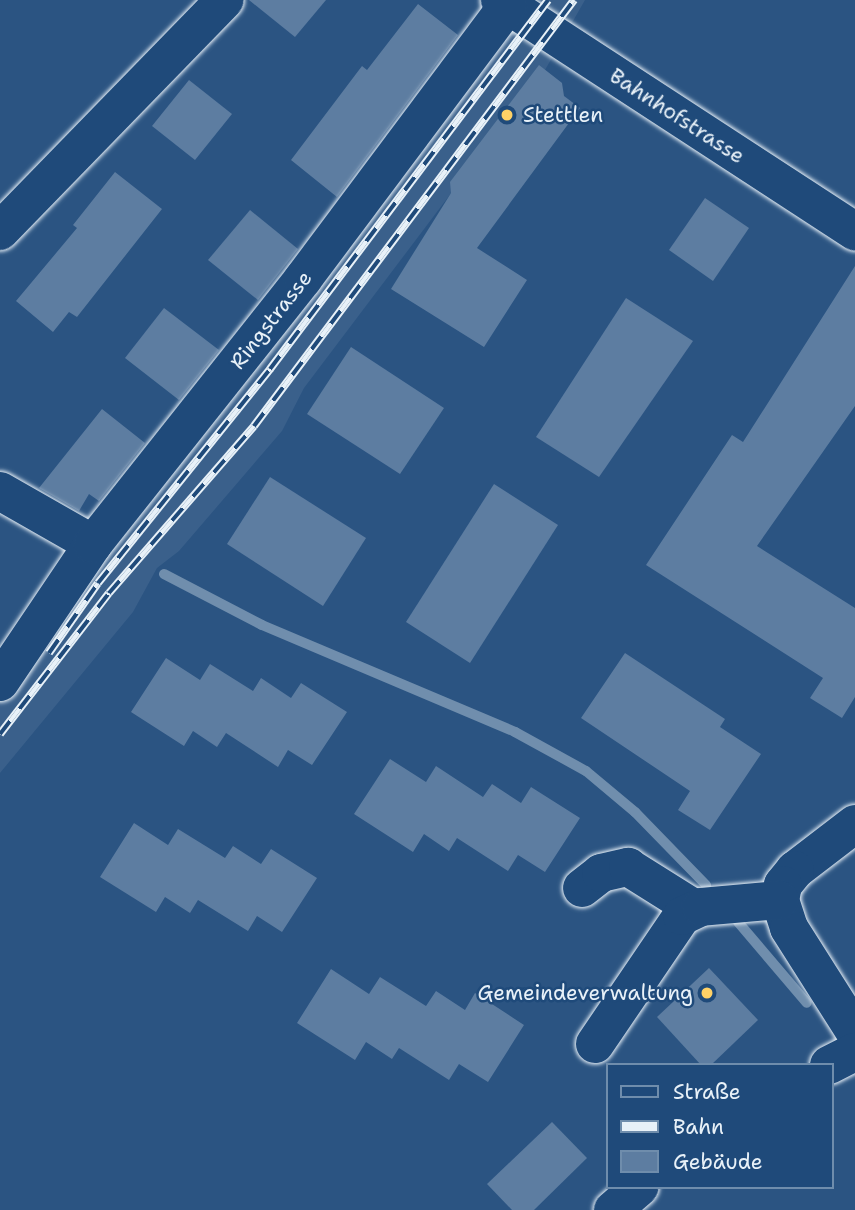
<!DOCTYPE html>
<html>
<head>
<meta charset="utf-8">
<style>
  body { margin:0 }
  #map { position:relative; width:855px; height:1210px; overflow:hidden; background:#2b5482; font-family:"Shantell Sans",sans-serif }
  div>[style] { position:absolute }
  .built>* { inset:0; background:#3a608b }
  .stream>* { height:10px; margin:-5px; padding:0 5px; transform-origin:5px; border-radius:5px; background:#708ead }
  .building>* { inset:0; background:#5d7da1 }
  .roads { filter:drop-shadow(0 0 2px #e8f1f8) drop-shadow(0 0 2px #e8f1f8) }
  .minor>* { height:38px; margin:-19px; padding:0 19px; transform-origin:19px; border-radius:19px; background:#1f4a7a }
  .major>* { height:38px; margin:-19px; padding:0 19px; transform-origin:19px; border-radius:19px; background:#1f4a7a }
  .rail>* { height:8px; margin-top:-4px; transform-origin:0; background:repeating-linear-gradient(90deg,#1f4a7a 0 16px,#e8f1f8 0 32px); box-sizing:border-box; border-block:2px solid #e8f1f8 }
  .dots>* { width:19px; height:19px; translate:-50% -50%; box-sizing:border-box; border:4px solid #1f4a7a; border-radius:50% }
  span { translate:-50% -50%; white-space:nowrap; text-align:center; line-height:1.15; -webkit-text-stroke:5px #1f4a7a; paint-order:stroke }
  .poi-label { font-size:21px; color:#e8f1f8 }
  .left { translate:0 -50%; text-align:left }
  .right { translate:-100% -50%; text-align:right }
  .street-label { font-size:21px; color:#e8f1f8 }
  .legend { position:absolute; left:606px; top:1063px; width:228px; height:126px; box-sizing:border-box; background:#1f4a7a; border:2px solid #6f8dac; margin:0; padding:9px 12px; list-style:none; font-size:21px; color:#e8f1f8 }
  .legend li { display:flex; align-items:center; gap:14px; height:35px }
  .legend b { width:35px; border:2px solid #6f8dac }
</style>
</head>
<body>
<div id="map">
  <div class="built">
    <div style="clip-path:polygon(522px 0,585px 0,545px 70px,562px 83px,558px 92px,452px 192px,304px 388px,282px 431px,179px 551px,157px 568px,133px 612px,0 773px,0 700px)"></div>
  </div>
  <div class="stream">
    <div style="left:164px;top:574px;width:110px;rotate:27.5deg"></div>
    <div style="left:262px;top:625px;width:275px;rotate:22.9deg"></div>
    <div style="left:515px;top:732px;width:81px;rotate:28.8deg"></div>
    <div style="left:586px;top:771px;width:64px;rotate:39.9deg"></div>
    <div style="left:635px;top:812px;width:102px;rotate:45.8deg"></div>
    <div style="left:738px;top:922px;width:106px;rotate:49.6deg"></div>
  </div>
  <div class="building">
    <div style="clip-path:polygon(249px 0,326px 0,295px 37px)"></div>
    <div style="clip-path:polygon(418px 4px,458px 35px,337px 197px,291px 160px,362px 66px,367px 70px)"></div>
    <div style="clip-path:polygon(539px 65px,562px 83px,564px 96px,580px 108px,477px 248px,527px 280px,484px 347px,391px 289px,451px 193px,450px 182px)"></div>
    <div style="clip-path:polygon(189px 80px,232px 114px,195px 160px,152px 126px)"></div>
    <div style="clip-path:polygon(115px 172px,162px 209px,77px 317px,69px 312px,53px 332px,16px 301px,77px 228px,73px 225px)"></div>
    <div style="clip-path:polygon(705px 198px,749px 228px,713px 281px,669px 250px)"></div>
    <div style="clip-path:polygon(250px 210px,298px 249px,258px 300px,208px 260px)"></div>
    <div style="clip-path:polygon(855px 266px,855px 406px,757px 546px,855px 608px,855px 697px,842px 718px,810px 698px,823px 678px,646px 565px,732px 435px,743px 442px)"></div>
    <div style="clip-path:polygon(626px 298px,693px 341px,599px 477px,536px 437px)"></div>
    <div style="clip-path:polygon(164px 308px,219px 350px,179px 400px,125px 358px)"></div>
    <div style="clip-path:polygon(351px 347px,444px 408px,400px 474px,307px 414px)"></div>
    <div style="clip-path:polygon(102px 409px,145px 443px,99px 501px,89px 494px,79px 511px,39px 488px)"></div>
    <div style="clip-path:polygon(270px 477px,366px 538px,323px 606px,227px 544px)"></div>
    <div style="clip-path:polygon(494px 484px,558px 525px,470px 663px,406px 622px)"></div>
    <div style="clip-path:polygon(625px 653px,725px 719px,720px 727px,761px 754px,710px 830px,678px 810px,690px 791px,581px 718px)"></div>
    <div style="clip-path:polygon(166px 658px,200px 680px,210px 664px,253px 691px,261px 678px,291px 698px,301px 683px,347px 712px,312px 765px,288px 750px,278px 767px,226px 733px,217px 747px,193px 731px,184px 746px,131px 712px)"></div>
    <div style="clip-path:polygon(390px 759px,426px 782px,436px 766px,483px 797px,492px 784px,521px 803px,531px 787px,580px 818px,545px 872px,518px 855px,508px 871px,457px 838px,449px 851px,424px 834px,413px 852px,354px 814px)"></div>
    <div style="clip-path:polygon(134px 823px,168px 845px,178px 829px,225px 858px,233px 846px,261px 864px,271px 849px,317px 878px,282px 932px,257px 916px,248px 931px,198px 900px,190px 913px,165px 897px,156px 912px,100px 877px)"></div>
    <div style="clip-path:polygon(709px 968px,758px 1020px,711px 1065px,701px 1065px,657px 1017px)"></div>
    <div style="clip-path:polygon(331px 969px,369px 994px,380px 977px,426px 1006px,436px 991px,465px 1010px,475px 993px,524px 1025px,488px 1082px,459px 1064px,449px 1080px,399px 1048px,392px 1059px,366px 1042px,355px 1060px,297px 1023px)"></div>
    <div style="clip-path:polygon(552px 1122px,587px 1158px,534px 1210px,512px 1210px,487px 1184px)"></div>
  </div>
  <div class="roads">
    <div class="minor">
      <div style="left:500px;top:0;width:424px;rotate:33.1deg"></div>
      <div style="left:0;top:231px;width:322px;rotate:-45.8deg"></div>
      <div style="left:0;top:491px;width:107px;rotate:29.7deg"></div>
      <div style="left:0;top:682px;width:166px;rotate:-56deg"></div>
      <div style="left:93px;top:544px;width:338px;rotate:-51.6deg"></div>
      <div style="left:303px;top:279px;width:342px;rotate:-53.2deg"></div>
      <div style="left:855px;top:824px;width:76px;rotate:142.5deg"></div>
      <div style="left:795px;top:870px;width:19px;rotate:129deg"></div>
      <div style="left:783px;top:885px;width:15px;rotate:101deg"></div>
      <div style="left:780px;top:900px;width:29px;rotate:72deg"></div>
      <div style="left:789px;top:928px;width:123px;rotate:57.6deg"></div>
      <div style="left:582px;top:888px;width:24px;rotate:-38deg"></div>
      <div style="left:601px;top:873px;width:28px;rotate:-13deg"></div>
      <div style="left:628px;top:867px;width:79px;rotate:32.1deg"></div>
      <div style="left:595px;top:1044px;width:155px;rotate:-55.8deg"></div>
      <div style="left:682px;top:916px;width:21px;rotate:-25deg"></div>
      <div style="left:701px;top:907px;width:79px;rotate:-5.1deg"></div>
    </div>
    <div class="major">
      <div style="left:829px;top:1065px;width:29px;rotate:-27deg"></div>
      <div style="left:613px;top:1210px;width:35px;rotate:-41deg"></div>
    </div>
  </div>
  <div class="rail">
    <div style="left:49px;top:653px;width:85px;rotate:-55deg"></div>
    <div style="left:98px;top:583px;width:275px;rotate:-51.2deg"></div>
    <div style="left:270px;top:369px;width:462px;rotate:-53deg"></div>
    <div style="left:0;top:734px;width:178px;rotate:-52.3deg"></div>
    <div style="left:109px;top:593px;width:221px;rotate:-49deg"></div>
    <div style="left:254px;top:426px;width:533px;rotate:-53.09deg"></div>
  </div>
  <div class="dots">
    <div style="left:507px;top:115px;background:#ffd166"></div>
    <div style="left:707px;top:993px;background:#ffd166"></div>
  </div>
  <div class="poi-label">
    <span class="left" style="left:523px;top:115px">Stettlen</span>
    <span class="right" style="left:693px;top:993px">Gemeindeverwaltung</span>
  </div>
  <div class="street-label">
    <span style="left:677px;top:116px;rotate:33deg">Bahnhofstrasse</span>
    <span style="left:271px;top:320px;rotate:-52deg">Ringstrasse</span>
  </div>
  <ul class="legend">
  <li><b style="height:9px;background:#1f4a7a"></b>Straße</li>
  <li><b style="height:9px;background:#e8f1f8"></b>Bahn</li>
  <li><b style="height:19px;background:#5d7da1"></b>Gebäude</li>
  </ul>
</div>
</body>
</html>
